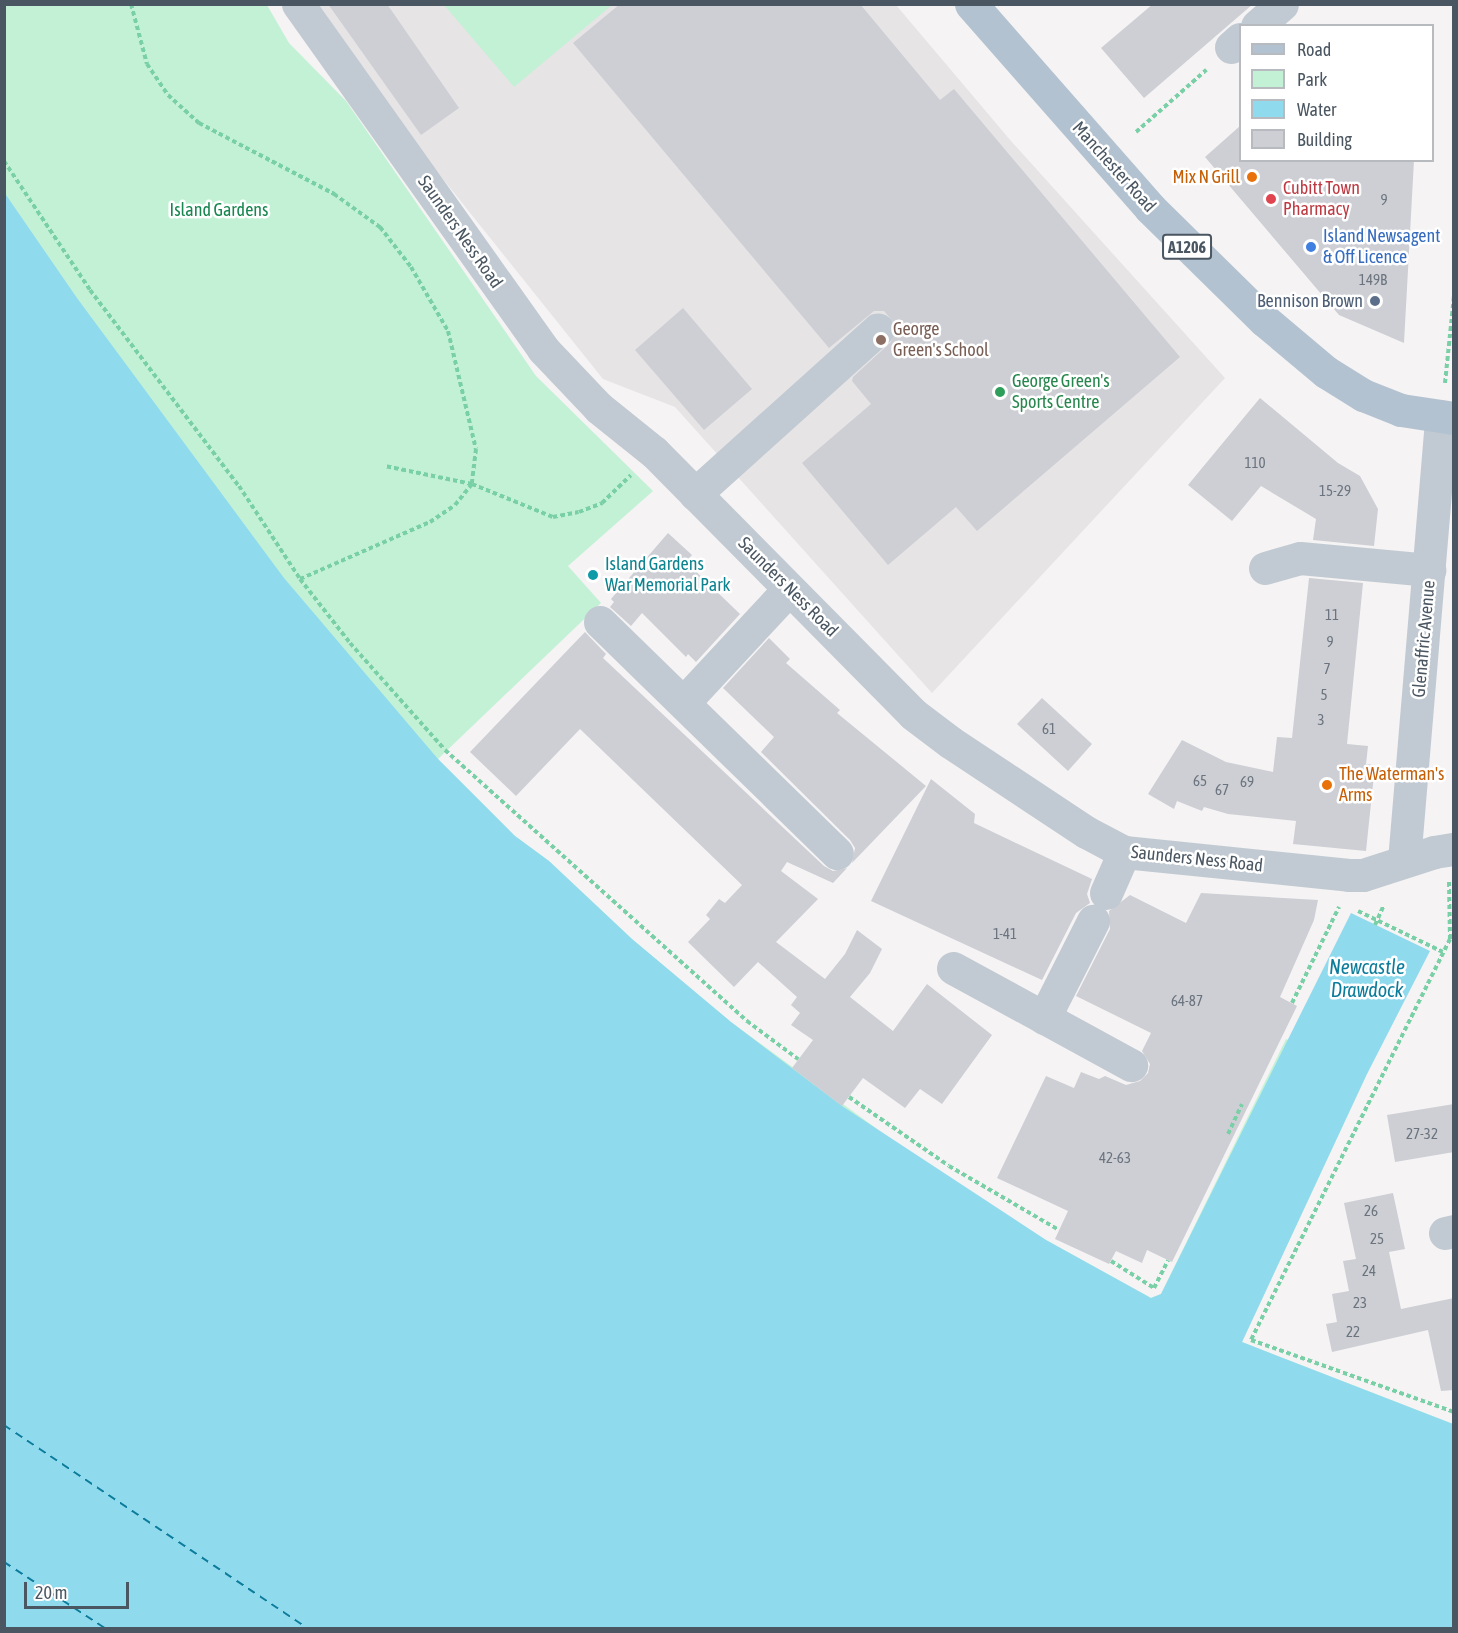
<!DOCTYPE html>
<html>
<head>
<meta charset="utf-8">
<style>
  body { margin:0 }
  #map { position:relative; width:1458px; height:1633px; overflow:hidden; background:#f5f3f3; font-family:"Asap Condensed",sans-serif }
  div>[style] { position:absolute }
  .education>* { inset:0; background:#e6e4e5 }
  .green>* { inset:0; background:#c3f1d5 }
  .water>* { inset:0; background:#90daee }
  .ferry>* { height:1.5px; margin-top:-0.75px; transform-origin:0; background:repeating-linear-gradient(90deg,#0c7c9b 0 8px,transparent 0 14px) }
  .building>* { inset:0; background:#cdcfd5 }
  .path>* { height:4px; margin-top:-2px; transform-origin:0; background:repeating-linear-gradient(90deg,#7ad0a6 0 4.5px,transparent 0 7.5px) }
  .minor>* { height:33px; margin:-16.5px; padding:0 16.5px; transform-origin:16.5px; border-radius:16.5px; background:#c1cad2 }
  .major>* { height:33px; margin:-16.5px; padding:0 16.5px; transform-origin:16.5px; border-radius:16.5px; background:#b3c2d1 }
  .dots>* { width:16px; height:16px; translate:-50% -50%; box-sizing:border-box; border:3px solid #fff; border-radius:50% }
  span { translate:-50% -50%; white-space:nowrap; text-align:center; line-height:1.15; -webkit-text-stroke:5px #fff; paint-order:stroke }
  .number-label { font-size:15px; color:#6b747e }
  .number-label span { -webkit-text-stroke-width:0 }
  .shield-label span { padding:2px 4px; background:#fff; border:2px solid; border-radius:4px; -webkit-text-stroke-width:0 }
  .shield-label { font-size:16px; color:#4a5661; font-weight:700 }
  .street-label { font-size:18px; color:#4a5661 }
  .food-label { font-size:18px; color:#c56008 }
  .right { translate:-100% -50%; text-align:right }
  .left { translate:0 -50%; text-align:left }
  .health-label { font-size:18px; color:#be3a42 }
  .park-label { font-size:18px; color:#17864f }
  .shop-label { font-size:18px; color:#366cbe }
  .service-label { font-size:18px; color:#4e5e75 }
  .education-label { font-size:18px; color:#785e54 }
  .leisure-label { font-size:18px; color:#27864d }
  .culture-label { font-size:18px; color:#0d838f }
  .water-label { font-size:20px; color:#0c7c9b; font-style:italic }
  .frame { position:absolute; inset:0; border:6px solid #4a5661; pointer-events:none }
  .legend { position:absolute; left:1239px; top:24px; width:195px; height:138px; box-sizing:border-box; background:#fff; border:2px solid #b7bbc0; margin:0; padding:8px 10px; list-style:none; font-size:18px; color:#4a5661 }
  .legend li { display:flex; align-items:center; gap:12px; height:30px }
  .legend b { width:30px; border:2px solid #b7bbc0 }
  .scale { position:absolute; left:24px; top:1582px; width:105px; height:27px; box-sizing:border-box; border:3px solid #4a5661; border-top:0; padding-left:8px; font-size:18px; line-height:21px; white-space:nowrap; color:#4a5661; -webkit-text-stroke:4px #fff; paint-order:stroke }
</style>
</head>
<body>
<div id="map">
  <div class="education">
    <div style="clip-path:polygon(319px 5px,896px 5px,1011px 141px,1225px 378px,932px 693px,675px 407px,603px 379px,415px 144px)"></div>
  </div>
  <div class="green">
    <div style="clip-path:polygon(5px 5px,267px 5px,289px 43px,346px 101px,536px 376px,653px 491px,568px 566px,601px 603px,438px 759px,515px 836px,549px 861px,632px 939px,731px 1022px,918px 1159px,1046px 1240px,1151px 1298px,1161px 1294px,1286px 1039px,1366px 1076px,1242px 1342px,1453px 1424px,1453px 1628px,1338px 1628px,5px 401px)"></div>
    <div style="clip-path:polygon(444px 5px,612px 5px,514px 87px)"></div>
  </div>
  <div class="water">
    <div style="clip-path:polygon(4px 192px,77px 298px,284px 578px,438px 759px,515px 836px,549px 861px,632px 939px,731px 1022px,842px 1106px,1046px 1240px,1151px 1298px,1161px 1294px,1351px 913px,1430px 951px,1366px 1076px,1242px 1342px,1453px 1424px,1453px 1628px,5px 1628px)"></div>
  </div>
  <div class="ferry">
    <div style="left:4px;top:1425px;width:365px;rotate:33.8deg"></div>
    <div style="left:4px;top:1562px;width:121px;rotate:33.2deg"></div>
  </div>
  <div class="building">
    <div style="clip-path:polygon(328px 4px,387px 4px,459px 108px,421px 135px)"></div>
    <div style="clip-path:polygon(620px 4px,860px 4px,940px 100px,954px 89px,1180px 357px,977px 531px,956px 507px,888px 565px,802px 463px,871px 404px,852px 381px,853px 377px,891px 342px,896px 325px,884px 311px,874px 311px,829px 348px,573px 43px)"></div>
    <div style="clip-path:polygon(1153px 4px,1253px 4px,1144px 98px,1101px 48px)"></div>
    <div style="clip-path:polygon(1240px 126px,1240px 160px,1414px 160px,1404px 343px,1339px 315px,1205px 157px)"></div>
    <div style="clip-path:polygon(683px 308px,752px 389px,704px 430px,635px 350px)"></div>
    <div style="clip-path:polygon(1260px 398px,1338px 463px,1360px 476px,1378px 509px,1374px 546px,1313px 540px,1316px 519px,1261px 486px,1232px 521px,1188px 485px)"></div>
    <div style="clip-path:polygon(668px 533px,692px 555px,686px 562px,740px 614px,696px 662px,688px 654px,686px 657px,642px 613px,631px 626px,610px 607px,614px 602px,611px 599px)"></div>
    <div style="clip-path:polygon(1309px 578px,1363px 583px,1347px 744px,1368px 746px,1366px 764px,1375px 765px,1366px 851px,1293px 844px,1296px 821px,1228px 814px,1204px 807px,1202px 811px,1177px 801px,1174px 809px,1148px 794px,1182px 740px,1226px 762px,1273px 772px,1277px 737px,1292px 738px)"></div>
    <div style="clip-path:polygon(585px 632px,606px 654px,603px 658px,824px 866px,833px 871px,847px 868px,833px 883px,787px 862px,781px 871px,818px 899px,776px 942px,825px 979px,845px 954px,857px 930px,882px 949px,870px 973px,850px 997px,893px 1031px,927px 984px,992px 1035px,942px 1104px,920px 1089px,905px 1108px,863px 1078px,842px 1106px,792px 1068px,813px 1040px,791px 1025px,800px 1013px,791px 1005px,797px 997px,758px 962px,734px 987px,688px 942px,710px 919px,706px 915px,719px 899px,725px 903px,742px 885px,580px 729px,516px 796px,470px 752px)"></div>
    <div style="clip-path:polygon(769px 638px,790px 659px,786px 663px,840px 710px,837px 713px,926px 786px,852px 863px,855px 848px,850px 840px,761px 752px,774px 737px,723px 688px)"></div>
    <div style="clip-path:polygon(1042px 698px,1092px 744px,1068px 771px,1017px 724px)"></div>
    <div style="clip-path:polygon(931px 779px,975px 814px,974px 823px,1092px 879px,1087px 894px,1090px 903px,1076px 913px,1042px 980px,871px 901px)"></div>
    <div style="clip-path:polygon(1201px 893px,1318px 900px,1314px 920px,1280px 997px,1297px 1006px,1172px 1262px,1147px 1250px,1142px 1263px,1116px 1251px,1109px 1264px,1055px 1239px,1068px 1211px,997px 1178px,1046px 1076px,1074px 1088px,1081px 1072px,1099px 1079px,1105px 1076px,1126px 1085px,1140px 1081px,1148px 1073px,1150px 1064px,1142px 1051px,1151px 1033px,1076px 996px,1110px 929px,1109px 911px,1130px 895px,1186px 923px)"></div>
    <div style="clip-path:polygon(1454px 1104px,1454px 1152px,1395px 1162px,1387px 1115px)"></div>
    <div style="clip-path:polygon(1393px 1193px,1405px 1249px,1389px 1252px,1401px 1309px,1454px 1298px,1454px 1390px,1441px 1391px,1428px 1330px,1332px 1352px,1326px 1324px,1337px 1322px,1332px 1294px,1349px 1291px,1343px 1261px,1356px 1259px,1344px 1203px)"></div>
  </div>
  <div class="path">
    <div style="left:131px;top:4px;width:62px;rotate:75.1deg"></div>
    <div style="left:147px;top:64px;width:37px;rotate:56deg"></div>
    <div style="left:168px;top:95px;width:42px;rotate:42.1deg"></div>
    <div style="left:199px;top:123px;width:153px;rotate:27.7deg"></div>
    <div style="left:334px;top:194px;width:57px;rotate:35.7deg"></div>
    <div style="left:380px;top:227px;width:51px;rotate:52.2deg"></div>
    <div style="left:411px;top:267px;width:74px;rotate:60deg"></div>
    <div style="left:448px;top:331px;width:121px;rotate:76.7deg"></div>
    <div style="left:476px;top:449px;width:35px;rotate:97deg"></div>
    <div style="left:472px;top:484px;width:87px;rotate:22.2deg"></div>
    <div style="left:553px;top:517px;width:26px;rotate:-11deg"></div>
    <div style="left:579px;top:512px;width:25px;rotate:-21deg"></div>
    <div style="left:602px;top:503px;width:40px;rotate:-44deg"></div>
    <div style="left:1136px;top:132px;width:94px;rotate:-41.5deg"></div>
    <div style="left:4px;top:161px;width:155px;rotate:56.3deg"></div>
    <div style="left:90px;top:290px;width:246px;rotate:52.8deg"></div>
    <div style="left:239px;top:486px;width:111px;rotate:56.7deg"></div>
    <div style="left:300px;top:579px;width:81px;rotate:52deg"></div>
    <div style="left:350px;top:643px;width:143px;rotate:48.4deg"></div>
    <div style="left:445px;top:750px;width:406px;rotate:41.9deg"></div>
    <div style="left:747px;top:1021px;width:64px;rotate:36.7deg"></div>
    <div style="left:1445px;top:383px;width:87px;rotate:-84.1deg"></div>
    <div style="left:300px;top:579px;width:142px;rotate:-23.7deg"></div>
    <div style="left:430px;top:522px;width:30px;rotate:-34deg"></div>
    <div style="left:455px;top:505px;width:27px;rotate:-51deg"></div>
    <div style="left:472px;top:484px;width:89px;rotate:-168.3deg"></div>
    <div style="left:1449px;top:882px;width:57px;rotate:89deg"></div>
    <div style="left:1450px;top:939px;width:448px;rotate:116.4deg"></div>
    <div style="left:1251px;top:1340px;width:215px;rotate:19.5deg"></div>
    <div style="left:1358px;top:911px;width:94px;rotate:25.8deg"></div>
    <div style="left:1375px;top:925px;width:22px;rotate:-66deg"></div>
    <div style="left:1292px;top:1003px;width:107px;rotate:-63.9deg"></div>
    <div style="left:849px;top:1097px;width:121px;rotate:34.6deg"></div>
    <div style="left:949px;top:1166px;width:127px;rotate:30.2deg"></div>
    <div style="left:1228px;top:1134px;width:33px;rotate:-65deg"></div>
    <div style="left:1111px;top:1261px;width:51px;rotate:32.1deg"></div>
    <div style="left:1154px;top:1288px;width:31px;rotate:-63deg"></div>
  </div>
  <div class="minor">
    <div style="left:298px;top:4px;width:423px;rotate:54.6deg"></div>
    <div style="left:543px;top:349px;width:81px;rotate:46.5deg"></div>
    <div style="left:599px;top:408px;width:70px;rotate:38.7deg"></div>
    <div style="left:654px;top:452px;width:368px;rotate:45.3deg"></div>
    <div style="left:913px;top:714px;width:46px;rotate:37.1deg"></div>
    <div style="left:950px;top:742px;width:163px;rotate:33.5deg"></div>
    <div style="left:1086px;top:832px;width:43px;rotate:27.8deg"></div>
    <div style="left:1124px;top:852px;width:226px;rotate:5.8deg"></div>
    <div style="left:1349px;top:875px;width:14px"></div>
    <div style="left:1363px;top:875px;width:75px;rotate:-17.9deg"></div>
    <div style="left:1434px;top:852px;width:20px;rotate:-9deg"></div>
    <div style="left:1257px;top:26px;width:33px;rotate:-41deg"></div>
    <div style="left:1231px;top:47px;width:12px;rotate:-42deg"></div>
    <div style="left:695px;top:494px;width:246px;rotate:-42deg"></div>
    <div style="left:1265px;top:568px;width:36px;rotate:-16deg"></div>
    <div style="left:1300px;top:558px;width:130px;rotate:5.3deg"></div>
    <div style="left:600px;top:622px;width:331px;rotate:44.3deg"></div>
    <div style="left:684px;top:702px;width:154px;rotate:-47.1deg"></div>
    <div style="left:1404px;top:861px;width:446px;rotate:-85.2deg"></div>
    <div style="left:1106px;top:893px;width:45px;rotate:-66.3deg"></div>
    <div style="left:953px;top:968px;width:203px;rotate:28.6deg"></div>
    <div style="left:1044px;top:1018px;width:109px;rotate:-63.2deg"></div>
    <div style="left:1445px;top:1233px;width:9px;rotate:-13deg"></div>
  </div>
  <div class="major">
    <div style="left:971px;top:4px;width:271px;rotate:48.7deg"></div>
    <div style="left:1150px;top:208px;width:160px;rotate:44.5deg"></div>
    <div style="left:1264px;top:320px;width:81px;rotate:40deg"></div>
    <div style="left:1326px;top:372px;width:44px;rotate:31.9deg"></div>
    <div style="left:1363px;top:395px;width:41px;rotate:21.5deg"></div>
    <div style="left:1401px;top:410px;width:54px;rotate:8.6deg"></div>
  </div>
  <div class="dots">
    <div style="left:1252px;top:177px;background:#e8710a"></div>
    <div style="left:1271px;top:199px;background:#e0444e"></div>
    <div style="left:1311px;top:247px;background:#3f7fe0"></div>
    <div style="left:1375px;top:301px;background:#5c6f8a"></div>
    <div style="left:881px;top:340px;background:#8d6e63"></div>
    <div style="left:1000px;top:392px;background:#2e9e5b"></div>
    <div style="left:593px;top:575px;background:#0f9aa8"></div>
    <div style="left:1327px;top:785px;background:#e8710a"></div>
  </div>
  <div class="number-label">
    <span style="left:1384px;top:200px">9</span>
    <span style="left:1373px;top:280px">149B</span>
    <span style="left:1255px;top:463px">110</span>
    <span style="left:1335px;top:491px">15-29</span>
    <span style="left:1332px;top:615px">11</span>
    <span style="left:1330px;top:642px">9</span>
    <span style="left:1327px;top:669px">7</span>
    <span style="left:1324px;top:695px">5</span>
    <span style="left:1321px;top:720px">3</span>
    <span style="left:1049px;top:729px">61</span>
    <span style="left:1200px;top:781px">65</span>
    <span style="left:1247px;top:782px">69</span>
    <span style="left:1222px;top:790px">67</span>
    <span style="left:1005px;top:934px">1-41</span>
    <span style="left:1187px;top:1001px">64-87</span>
    <span style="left:1422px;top:1134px">27-32</span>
    <span style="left:1115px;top:1158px">42-63</span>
    <span style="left:1371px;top:1211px">26</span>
    <span style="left:1377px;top:1239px">25</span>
    <span style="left:1369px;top:1271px">24</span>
    <span style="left:1360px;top:1303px">23</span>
    <span style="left:1353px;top:1332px">22</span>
  </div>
  <div class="shield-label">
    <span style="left:1187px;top:247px">A1206</span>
  </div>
  <div class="street-label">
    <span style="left:1114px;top:167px;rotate:48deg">Manchester Road</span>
    <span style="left:460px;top:232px;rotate:55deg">Saunders Ness Road</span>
    <span style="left:788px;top:587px;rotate:45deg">Saunders Ness Road</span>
    <span style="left:1424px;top:639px;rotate:-85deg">Glenaffric Avenue</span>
    <span style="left:1197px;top:859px;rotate:6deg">Saunders Ness Road</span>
  </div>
  <div class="food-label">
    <span class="right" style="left:1240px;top:177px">Mix N Grill</span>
    <span class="left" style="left:1339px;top:785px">The Waterman's<br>Arms</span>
  </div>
  <div class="health-label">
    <span class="left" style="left:1283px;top:199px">Cubitt Town<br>Pharmacy</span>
  </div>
  <div class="park-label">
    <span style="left:219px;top:210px">Island Gardens</span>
  </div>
  <div class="shop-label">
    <span class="left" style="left:1323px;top:247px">Island Newsagent<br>&amp; Off Licence</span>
  </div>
  <div class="service-label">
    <span class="right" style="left:1363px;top:301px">Bennison Brown</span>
  </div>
  <div class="education-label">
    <span class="left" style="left:893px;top:340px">George<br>Green's School</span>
  </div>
  <div class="leisure-label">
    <span class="left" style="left:1012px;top:392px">George Green's<br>Sports Centre</span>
  </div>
  <div class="culture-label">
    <span class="left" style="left:605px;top:575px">Island Gardens<br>War Memorial Park</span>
  </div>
  <div class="water-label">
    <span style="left:1367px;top:978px">Newcastle<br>Drawdock</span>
  </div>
  <div class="frame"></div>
  <ul class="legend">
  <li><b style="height:8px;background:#b3c2d1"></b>Road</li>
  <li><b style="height:16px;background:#c3f1d5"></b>Park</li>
  <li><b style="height:16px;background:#90daee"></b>Water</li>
  <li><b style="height:16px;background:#cdcfd5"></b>Building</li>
  </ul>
  <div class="scale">20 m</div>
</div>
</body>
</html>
